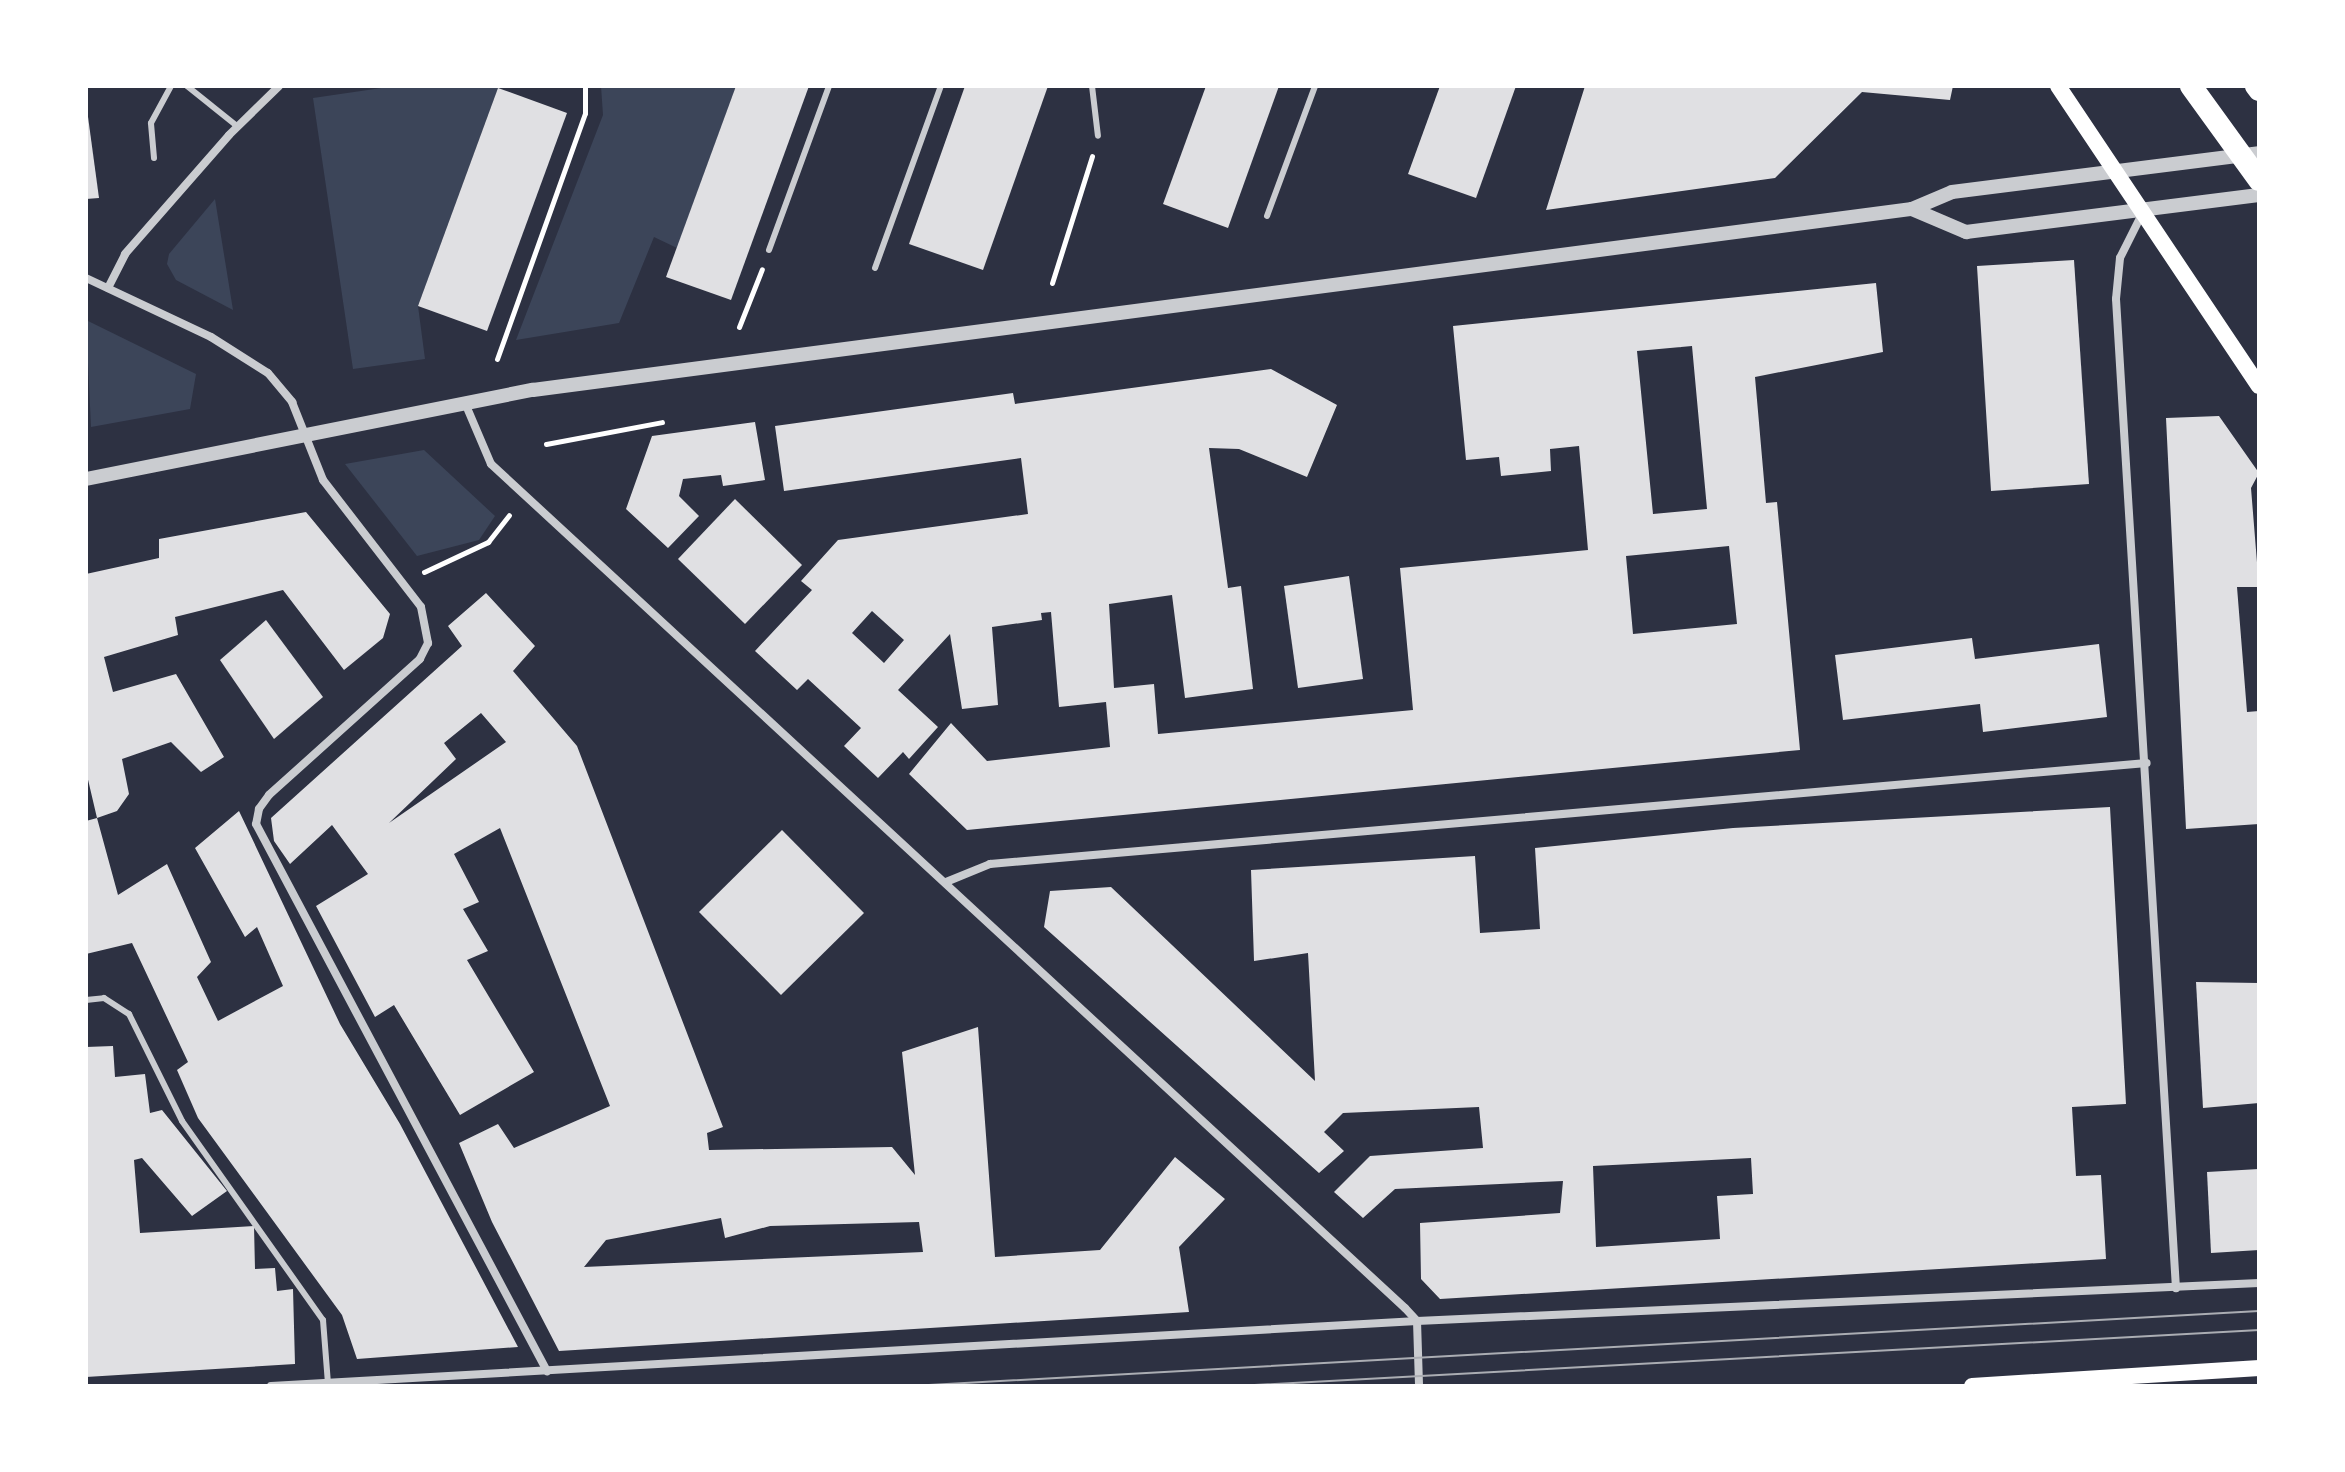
<!DOCTYPE html>
<html>
<head>
<meta charset="utf-8">
<style>
  body { margin:0 }
  #map { position:relative; width:2345px; height:1472px; overflow:hidden; background:#2d3142; font-family:Jost,sans-serif }
  div>[style] { position:absolute }
  .green>* { inset:0; background:#3c4559 }
  .building>* { inset:0; background:#e0e0e3 }
  .path>* { height:5px; margin:-2.5px; padding:0 2.5px; transform-origin:2.5px; border-radius:2.5px; background:#fff }
  .service>* { height:6px; margin:-3px; padding:0 3px; transform-origin:3px; border-radius:3px; background:#caccd0 }
  .minor>* { height:8px; margin:-4px; padding:0 4px; transform-origin:4px; border-radius:4px; background:#caccd0 }
  .tertiary>* { height:14px; margin:-7px; padding:0 7px; transform-origin:7px; border-radius:7px; background:#caccd0 }
  .secondary>* { height:16px; margin:-8px; padding:0 8px; transform-origin:8px; border-radius:8px; background:#fff }
  .trunk>* { height:22px; margin:-11px; padding:0 11px; transform-origin:11px; border-radius:11px; background:#fff }
  .tram>* { height:2px; margin:-1px; padding:0 1px; transform-origin:1px; border-radius:1px; background:#abadb3 }
  span { translate:-50% -50%; white-space:nowrap; text-align:center; line-height:1.15; -webkit-text-stroke:8px #fff; paint-order:stroke }
  .frame { position:absolute; inset:0; border:88px solid #fff; pointer-events:none }
</style>
</head>
<body>
<div id="map">
  <div class="green">
    <div style="clip-path:polygon(395px 86px,498px 88px,418px 306px,425px 359px,353px 369px,313px 98px)"></div>
    <div style="clip-path:polygon(601px 86px,736px 86px,677px 248px,654px 237px,619px 323px,516px 340px,603px 115px)"></div>
    <div style="clip-path:polygon(215px 199px,233px 310px,176px 280px,167px 264px,169px 254px)"></div>
    <div style="clip-path:polygon(86px 320px,196px 374px,190px 409px,91px 427px)"></div>
    <div style="clip-path:polygon(424px 450px,495px 516px,479px 540px,417px 556px,345px 464px)"></div>
  </div>
  <div class="building">
    <div style="clip-path:polygon(736px 86px,809px 86px,731px 300px,666px 277px)"></div>
    <div style="clip-path:polygon(965px 86px,1048px 86px,983px 270px,909px 244px)"></div>
    <div style="clip-path:polygon(1206px 86px,1279px 86px,1228px 228px,1163px 204px)"></div>
    <div style="clip-path:polygon(1440px 86px,1516px 86px,1476px 198px,1408px 174px)"></div>
    <div style="clip-path:polygon(1585px 86px,1953px 86px,1950px 100px,1862px 92px,1775px 178px,1546px 210px)"></div>
    <div style="clip-path:polygon(498px 88px,567px 113px,487px 331px,418px 306px)"></div>
    <div style="clip-path:polygon(86px 102px,99px 198px,86px 199px)"></div>
    <div style="clip-path:polygon(2074px 260px,2089px 484px,1991px 491px,1977px 266px)"></div>
    <div style="clip-path:polygon(evenodd,1876px 283px,1883px 352px,1755px 377px,1766px 503px,1777px 502px,1800px 750px,967px 830px,909px 774px,951px 723px,987px 761px,1110px 747px,1106px 702px,1059px 707px,1051px 612px,1041px 613px,1042px 620px,992px 627px,998px 705px,962px 709px,950px 634px,898px 690px,938px 727px,909px 759px,903px 752px,878px 778px,844px 746px,861px 728px,808px 679px,797px 690px,755px 651px,812px 590px,801px 581px,838px 540px,1028px 514px,1021px 458px,784px 491px,775px 426px,1013px 393px,1015px 404px,1271px 369px,1337px 405px,1307px 477px,1239px 449px,1209px 448px,1228px 588px,1241px 586px,1253px 689px,1185px 698px,1172px 595px,1109px 604px,1114px 688px,1154px 684px,1158px 734px,1413px 710px,1400px 568px,1588px 550px,1579px 446px,1550px 449px,1551px 471px,1501px 476px,1499px 457px,1466px 460px,1453px 326px,1876px 283px,1692px 346px,1707px 509px,1653px 514px,1637px 351px,1692px 346px,1876px 283px,1729px 546px,1737px 624px,1633px 634px,1626px 556px,1729px 546px,1876px 283px,872px 611px,904px 640px,884px 663px,852px 633px,872px 611px)"></div>
    <div style="clip-path:polygon(2219px 416px,2259px 473px,2251px 488px,2259px 587px,2237px 587px,2247px 712px,2259px 711px,2259px 824px,2186px 829px,2166px 418px)"></div>
    <div style="clip-path:polygon(755px 422px,765px 480px,723px 486px,721px 475px,683px 479px,679px 496px,699px 516px,668px 548px,626px 509px,652px 436px)"></div>
    <div style="clip-path:polygon(735px 499px,802px 565px,745px 624px,678px 559px)"></div>
    <div style="clip-path:polygon(306px 512px,390px 614px,383px 638px,344px 670px,283px 590px,175px 617px,178px 635px,104px 657px,113px 692px,176px 674px,224px 757px,201px 772px,171px 742px,122px 759px,129px 794px,117px 811px,97px 818px,86px 771px,86px 574px,159px 558px,159px 539px)"></div>
    <div style="clip-path:polygon(1349px 576px,1363px 679px,1298px 688px,1284px 586px)"></div>
    <div style="clip-path:polygon(evenodd,486px 593px,535px 646px,513px 671px,577px 746px,723px 1127px,707px 1133px,709px 1150px,892px 1147px,915px 1175px,902px 1052px,978px 1027px,995px 1257px,1100px 1250px,1175px 1157px,1225px 1199px,1179px 1247px,1189px 1312px,559px 1351px,492px 1222px,459px 1143px,498px 1124px,514px 1148px,610px 1106px,500px 828px,454px 854px,479px 902px,463px 909px,488px 951px,467px 960px,534px 1072px,460px 1115px,394px 1005px,375px 1017px,316px 906px,368px 874px,332px 825px,290px 864px,274px 841px,271px 818px,462px 646px,448px 626px,486px 593px,481px 713px,506px 742px,389px 823px,456px 759px,444px 743px,481px 713px,486px 593px,721px 1218px,725px 1238px,770px 1226px,919px 1222px,923px 1252px,584px 1267px,606px 1240px,721px 1218px)"></div>
    <div style="clip-path:polygon(266px 620px,323px 697px,274px 739px,220px 660px)"></div>
    <div style="clip-path:polygon(1972px 638px,1975px 659px,2099px 644px,2107px 717px,1983px 732px,1980px 704px,1843px 720px,1835px 655px)"></div>
    <div style="clip-path:polygon(evenodd,2110px 807px,2126px 1104px,2072px 1107px,2076px 1176px,2101px 1175px,2106px 1259px,1440px 1299px,1421px 1279px,1420px 1223px,1560px 1213px,1563px 1181px,1395px 1189px,1363px 1218px,1334px 1192px,1370px 1156px,1483px 1148px,1479px 1107px,1343px 1113px,1324px 1132px,1344px 1151px,1319px 1173px,1044px 927px,1050px 891px,1111px 887px,1315px 1081px,1308px 953px,1254px 961px,1251px 870px,1475px 856px,1480px 933px,1540px 929px,1535px 848px,1733px 828px,2110px 807px,1751px 1158px,1753px 1194px,1717px 1196px,1720px 1239px,1596px 1247px,1593px 1166px,1751px 1158px)"></div>
    <div style="clip-path:polygon(239px 811px,340px 1024px,400px 1124px,518px 1347px,357px 1359px,342px 1315px,198px 1118px,177px 1070px,188px 1062px,132px 943px,86px 954px,86px 821px,97px 818px,118px 895px,167px 864px,211px 962px,197px 977px,218px 1021px,283px 986px,257px 927px,245px 937px,195px 848px)"></div>
    <div style="clip-path:polygon(782px 830px,864px 913px,781px 995px,699px 912px)"></div>
    <div style="clip-path:polygon(2196px 982px,2259px 983px,2259px 1103px,2203px 1108px)"></div>
    <div style="clip-path:polygon(113px 1046px,115px 1077px,145px 1074px,150px 1113px,162px 1110px,227px 1191px,192px 1216px,142px 1158px,134px 1160px,140px 1233px,254px 1226px,255px 1269px,275px 1268px,277px 1291px,293px 1289px,295px 1364px,86px 1377px,86px 1047px)"></div>
    <div style="clip-path:polygon(2259px 1169px,2259px 1250px,2211px 1253px,2207px 1172px)"></div>
  </div>
  <div class="path">
    <div style="left:1052px;top:283px;width:133px;rotate:-72.5deg"></div>
    <div style="left:739px;top:327px;width:62px;rotate:-68.4deg"></div>
    <div style="left:497px;top:359px;width:261px;rotate:-70.3deg"></div>
    <div style="left:585px;top:113px;width:27px;rotate:-90deg"></div>
    <div style="left:546px;top:444px;width:118px;rotate:-10.7deg"></div>
    <div style="left:424px;top:572px;width:71px;rotate:-25.1deg"></div>
    <div style="left:488px;top:542px;width:34px;rotate:-52deg"></div>
  </div>
  <div class="service">
    <div style="left:187px;top:86px;width:64px;rotate:38.7deg"></div>
    <div style="left:1092px;top:86px;width:50px;rotate:83.2deg"></div>
    <div style="left:154px;top:158px;width:35px;rotate:-95deg"></div>
    <div style="left:151px;top:123px;width:42px;rotate:-61.6deg"></div>
    <div style="left:1267px;top:216px;width:139px;rotate:-69.7deg"></div>
    <div style="left:769px;top:250px;width:175px;rotate:-69.9deg"></div>
    <div style="left:875px;top:268px;width:194px;rotate:-70.1deg"></div>
    <div style="left:86px;top:1000px;width:18px;rotate:-6deg"></div>
    <div style="left:104px;top:998px;width:30px;rotate:33deg"></div>
    <div style="left:129px;top:1014px;width:119px;rotate:63.6deg"></div>
    <div style="left:182px;top:1121px;width:244px;rotate:54.7deg"></div>
    <div style="left:323px;top:1320px;width:63px;rotate:85.5deg"></div>
  </div>
  <div class="minor">
    <div style="left:2142px;top:214px;width:49px;rotate:116.6deg"></div>
    <div style="left:2120px;top:258px;width:41px;rotate:95.6deg"></div>
    <div style="left:2116px;top:299px;width:991px;rotate:86.53deg"></div>
    <div style="left:86px;top:278px;width:138px;rotate:25.3deg"></div>
    <div style="left:211px;top:337px;width:67px;rotate:32.3deg"></div>
    <div style="left:268px;top:373px;width:38px;rotate:50deg"></div>
    <div style="left:292px;top:402px;width:84px;rotate:68.3deg"></div>
    <div style="left:323px;top:480px;width:160px;rotate:52.3deg"></div>
    <div style="left:421px;top:607px;width:37px;rotate:79deg"></div>
    <div style="left:428px;top:643px;width:18px;rotate:117deg"></div>
    <div style="left:420px;top:659px;width:203px;rotate:138deg"></div>
    <div style="left:269px;top:795px;width:17px;rotate:126deg"></div>
    <div style="left:259px;top:809px;width:15px;rotate:101deg"></div>
    <div style="left:256px;top:824px;width:620px;rotate:61.99deg"></div>
    <div style="left:108px;top:288px;width:38px;rotate:-63deg"></div>
    <div style="left:125px;top:254px;width:158px;rotate:-48.8deg"></div>
    <div style="left:229px;top:135px;width:70px;rotate:-44.4deg"></div>
    <div style="left:465px;top:403px;width:66px;rotate:66.9deg"></div>
    <div style="left:491px;top:464px;width:1244px;rotate:42.72deg"></div>
    <div style="left:1405px;top:1308px;width:18px;rotate:47deg"></div>
    <div style="left:1417px;top:1321px;width:65px;rotate:88.2deg"></div>
    <div style="left:946px;top:882px;width:48px;rotate:-22.2deg"></div>
    <div style="left:990px;top:864px;width:1161px;rotate:-4.99deg"></div>
    <div style="left:271px;top:1386px;width:1148px;rotate:-3.25deg"></div>
    <div style="left:1417px;top:1321px;width:843px;rotate:-2.58deg"></div>
  </div>
  <div class="tertiary">
    <div style="left:1912px;top:209px;width:59px;rotate:23.1deg"></div>
    <div style="left:1966px;top:232px;width:295px;rotate:-7.2deg"></div>
    <div style="left:86px;top:479px;width:456px;rotate:-11.3deg"></div>
    <div style="left:533px;top:390px;width:1391px;rotate:-7.48deg"></div>
    <div style="left:1912px;top:209px;width:43px;rotate:-23deg"></div>
    <div style="left:1952px;top:192px;width:309px;rotate:-7.2deg"></div>
  </div>
  <div class="secondary">
    <div style="left:2058px;top:86px;width:361px;rotate:56.2deg"></div>
    <div style="left:1972px;top:1386px;width:288px;rotate:-3.6deg"></div>
  </div>
  <div class="trunk">
    <div style="left:2191px;top:86px;width:116px;rotate:54.1deg"></div>
    <div style="left:2256px;top:86px;width:5px;rotate:53deg"></div>
  </div>
  <div class="tram">
    <div style="left:911px;top:1386px;width:1350px;rotate:-3.18deg"></div>
    <div style="left:1237px;top:1386px;width:1024px;rotate:-3.14deg"></div>
  </div>
  <div class="frame"></div>
</div>
</body>
</html>
